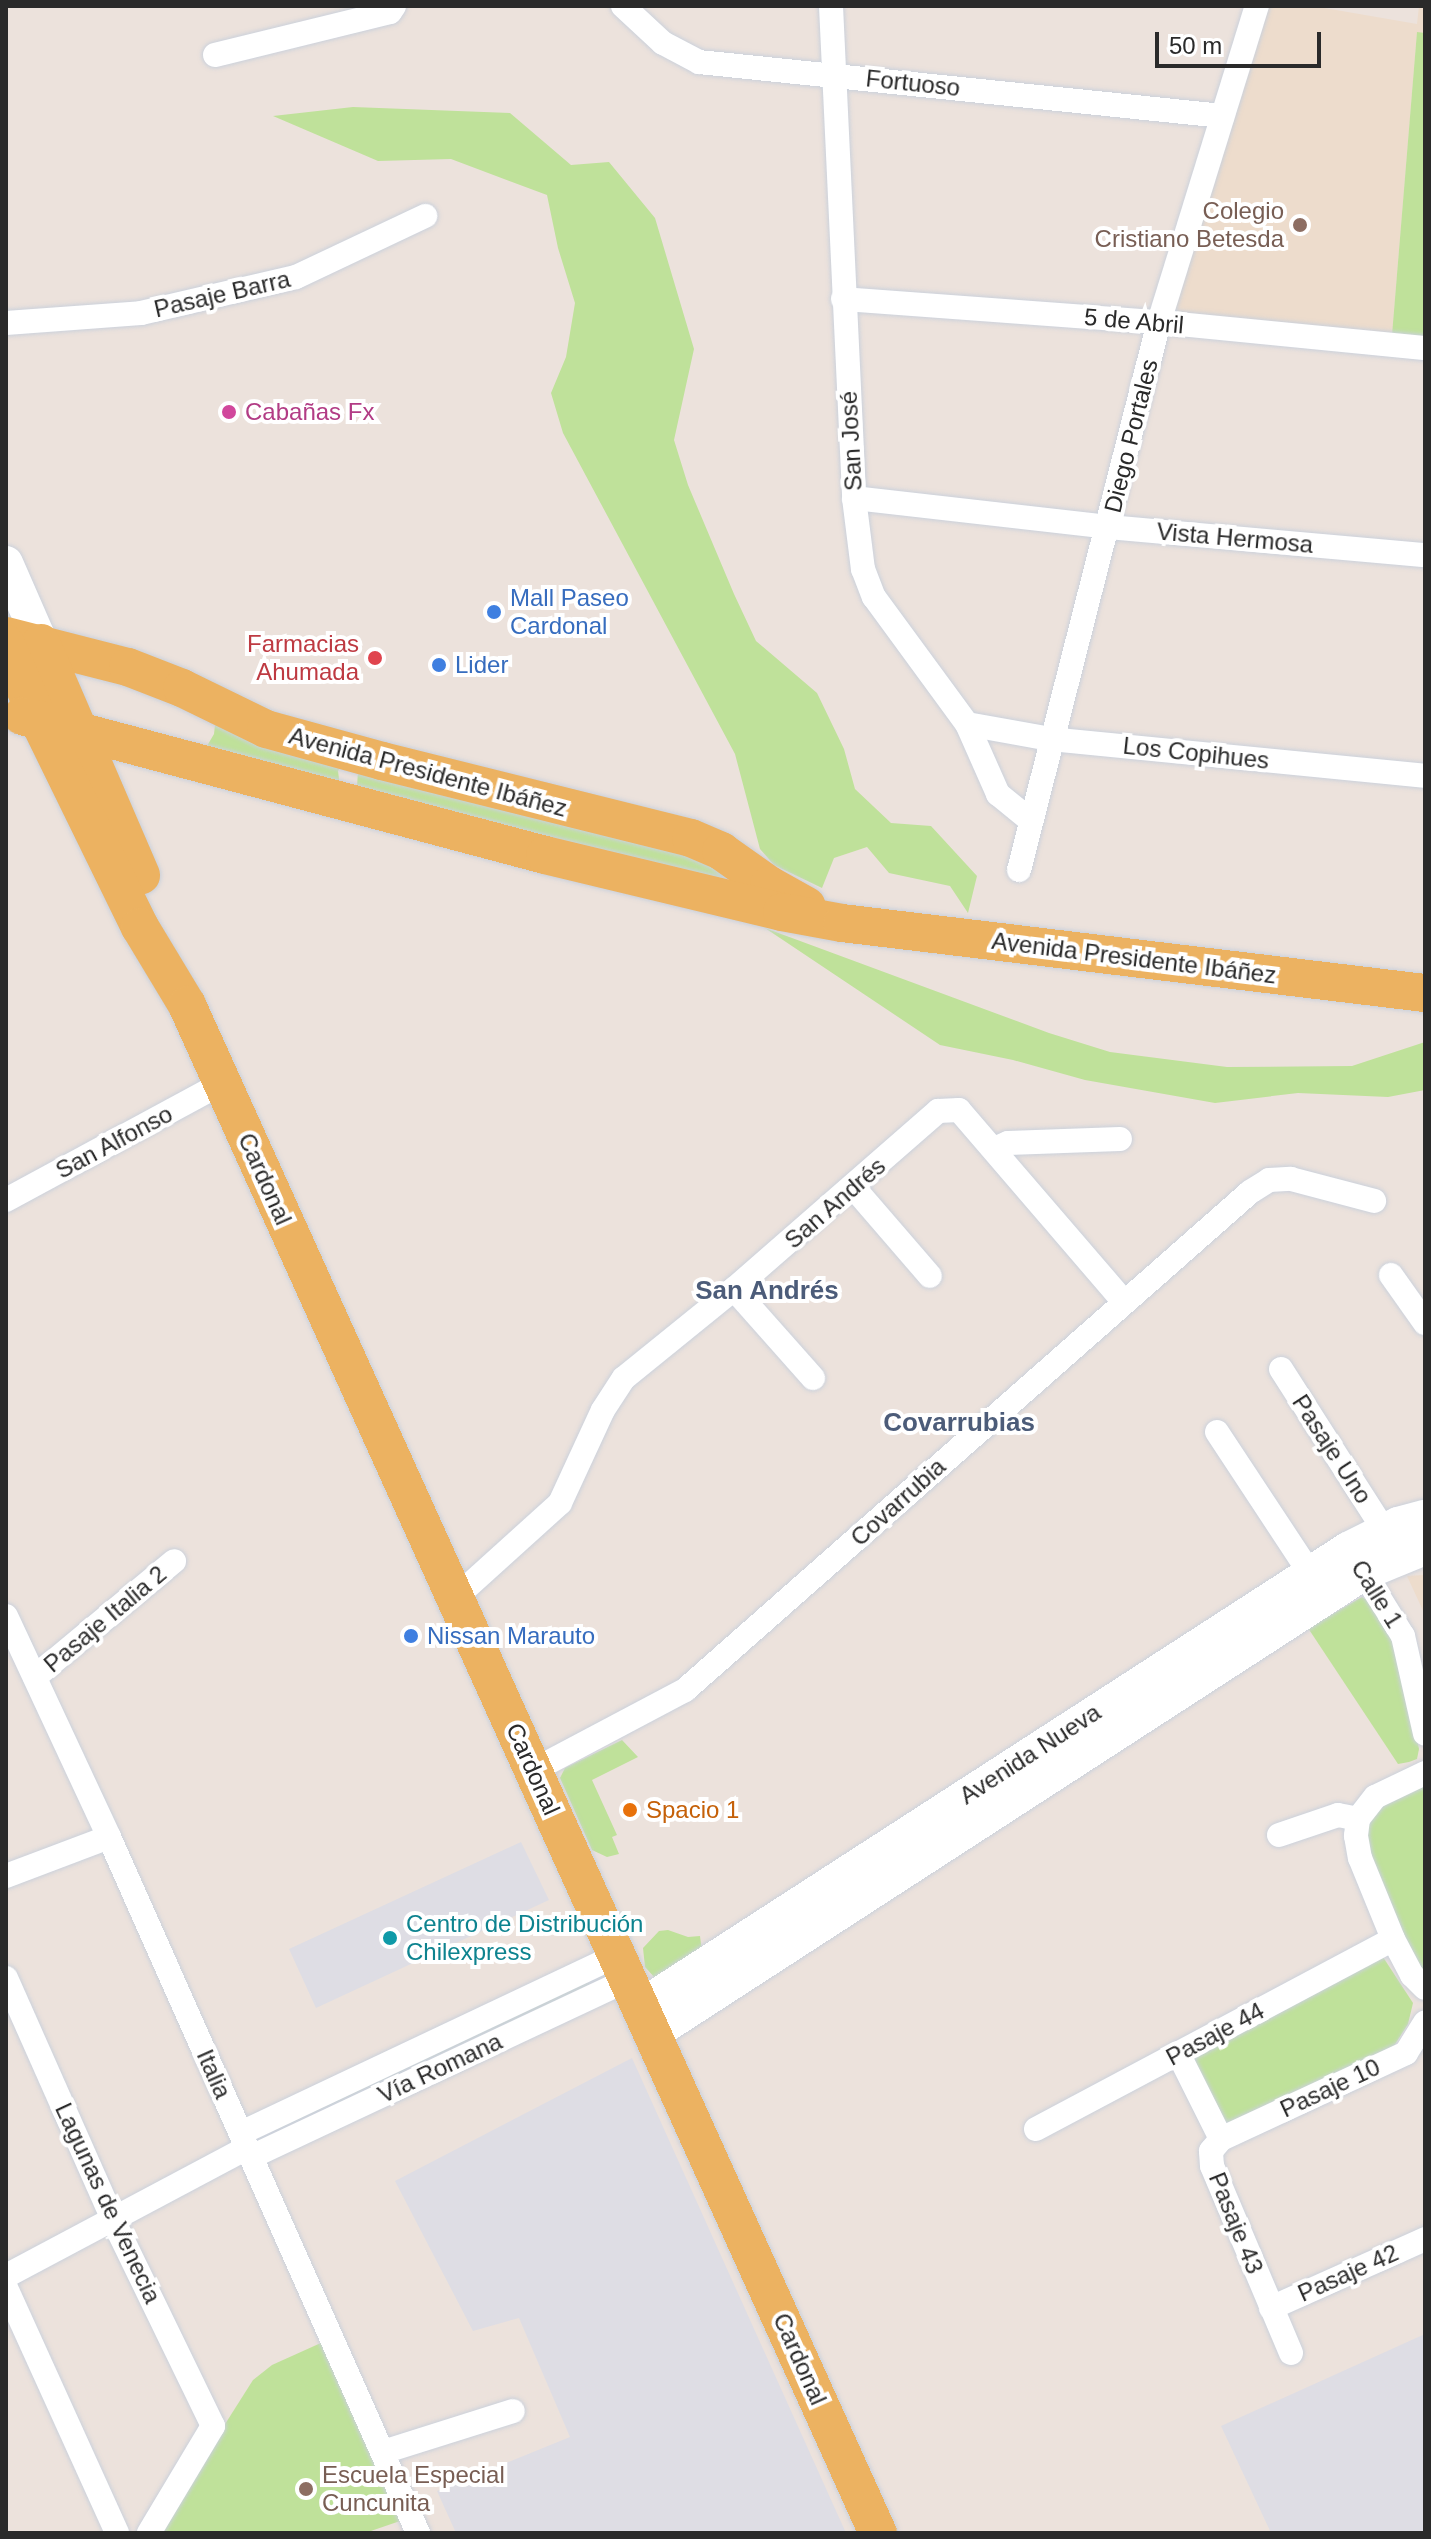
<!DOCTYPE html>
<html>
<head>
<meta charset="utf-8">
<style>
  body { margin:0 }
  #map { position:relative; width:1431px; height:2539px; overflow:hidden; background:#ece2dc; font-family:Helvetica,sans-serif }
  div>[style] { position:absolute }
  .industrial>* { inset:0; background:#dedde4 }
  .education>* { inset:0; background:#eddccc }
  .green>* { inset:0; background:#bfe19a }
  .roads { filter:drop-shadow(0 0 2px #cbd1db) drop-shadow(0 0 2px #cbd1db) }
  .street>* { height:24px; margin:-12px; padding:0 12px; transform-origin:12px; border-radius:12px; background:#fff }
  .secondary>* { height:34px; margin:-17px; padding:0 17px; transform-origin:17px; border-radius:17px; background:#fff }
  .primary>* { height:38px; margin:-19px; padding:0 19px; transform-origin:19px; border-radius:19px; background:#ecb261 }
  .dots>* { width:22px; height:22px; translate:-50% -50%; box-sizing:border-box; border:4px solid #fff; border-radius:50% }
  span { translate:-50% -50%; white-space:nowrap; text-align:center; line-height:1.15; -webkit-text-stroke:8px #fff; paint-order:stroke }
  .street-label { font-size:24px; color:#2a2a2a }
  .education-label { font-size:24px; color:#785e54 }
  .right { translate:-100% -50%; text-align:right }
  .left { translate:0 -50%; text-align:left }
  .hotel-label { font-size:24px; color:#b23c85 }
  .shop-label { font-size:24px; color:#366cbe }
  .health-label { font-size:24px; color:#be3a42 }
  .food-label { font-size:24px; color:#c56008 }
  .culture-label { font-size:24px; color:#0d838f }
  .neighbourhood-label { font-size:26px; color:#4c5c79; font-weight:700 }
  .frame { position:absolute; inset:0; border:8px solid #2a2a2a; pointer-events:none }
  .scale { position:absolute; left:1155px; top:32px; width:166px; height:36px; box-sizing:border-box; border:4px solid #2a2a2a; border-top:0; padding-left:10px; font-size:24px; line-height:28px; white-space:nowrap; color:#2a2a2a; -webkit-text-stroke:6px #fff; paint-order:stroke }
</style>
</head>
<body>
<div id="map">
  <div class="industrial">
    <div style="clip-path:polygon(521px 1842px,549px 1900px,316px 2008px,289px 1949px)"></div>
    <div style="clip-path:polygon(632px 2058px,846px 2533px,456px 2533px,437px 2491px,570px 2437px,519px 2318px,473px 2331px,395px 2181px)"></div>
    <div style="clip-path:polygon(1425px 2334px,1425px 2533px,1271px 2533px,1221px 2426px)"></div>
  </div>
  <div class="education">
    <div style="clip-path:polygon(1262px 6px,1313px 6px,1417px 24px,1419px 6px,1425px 6px,1425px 33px,1417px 33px,1392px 335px,1172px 315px)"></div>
    <div style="clip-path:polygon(1425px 1575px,1425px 1615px,1407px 1576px)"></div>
  </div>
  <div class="green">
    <div style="clip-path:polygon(1417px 32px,1425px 33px,1425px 338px,1392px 335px)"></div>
    <div style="clip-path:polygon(353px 107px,510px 113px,571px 165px,609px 162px,655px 218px,694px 349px,674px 440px,688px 485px,734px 594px,756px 641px,817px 693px,844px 749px,855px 789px,891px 823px,931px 826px,977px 876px,968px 913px,950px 886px,889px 873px,867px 847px,834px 858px,822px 888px,774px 865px,760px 849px,735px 754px,563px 433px,551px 393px,566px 357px,575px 303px,558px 248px,547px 195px,451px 159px,378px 161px,273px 116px)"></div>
    <div style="clip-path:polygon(216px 716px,344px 762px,338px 771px,340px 787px,207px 746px,214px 734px)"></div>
    <div style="clip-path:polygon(358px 772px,654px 842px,734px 875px,725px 883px,357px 786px)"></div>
    <div style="clip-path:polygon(765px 928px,1049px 1033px,1110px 1052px,1227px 1067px,1352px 1066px,1425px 1042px,1425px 1090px,1388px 1097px,1298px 1093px,1215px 1103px,1085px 1080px,1013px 1060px,940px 1045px)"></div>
    <div style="clip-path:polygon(1362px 1597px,1372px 1604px,1398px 1648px,1419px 1749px,1417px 1759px,1409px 1762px,1398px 1764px,1308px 1628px)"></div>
    <div style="clip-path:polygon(622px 1740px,638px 1757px,592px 1780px,617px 1835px,612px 1837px,619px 1854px,607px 1857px,592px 1850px,560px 1778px,565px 1768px)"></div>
    <div style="clip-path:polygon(1421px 1784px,1425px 1789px,1425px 1983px,1364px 1856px,1367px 1815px)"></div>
    <div style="clip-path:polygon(668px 1930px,688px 1937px,700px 1936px,702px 1952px,655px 1978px,645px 1967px,643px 1948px,659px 1931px)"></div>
    <div style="clip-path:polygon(1383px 1957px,1413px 2003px,1408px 2024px,1394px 2046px,1223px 2128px,1191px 2064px,1196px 2051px)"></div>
    <div style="clip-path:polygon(587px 1982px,590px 1984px,274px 2131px,274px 2129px)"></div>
    <div style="clip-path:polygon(323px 2342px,403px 2520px,365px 2533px,156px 2533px,253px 2380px,272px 2365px)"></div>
  </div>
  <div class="roads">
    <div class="street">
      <div style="left:623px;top:6px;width:54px;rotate:42.8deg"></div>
      <div style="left:663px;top:43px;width:41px;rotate:27.8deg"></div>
      <div style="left:699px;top:62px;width:526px;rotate:5.89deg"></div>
      <div style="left:831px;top:6px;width:493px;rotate:87.3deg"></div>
      <div style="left:854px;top:498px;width:72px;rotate:82.8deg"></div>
      <div style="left:863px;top:569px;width:30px;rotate:69deg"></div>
      <div style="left:874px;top:597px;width:157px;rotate:53.8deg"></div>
      <div style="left:967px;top:724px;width:77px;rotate:66.1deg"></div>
      <div style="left:998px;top:794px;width:41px;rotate:39.1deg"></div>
      <div style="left:215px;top:55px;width:180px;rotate:-13.8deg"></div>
      <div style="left:390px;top:12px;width:7px;rotate:-56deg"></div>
      <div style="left:843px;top:299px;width:317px;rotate:4.2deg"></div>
      <div style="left:1159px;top:322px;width:267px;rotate:5.6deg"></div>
      <div style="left:6px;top:323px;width:135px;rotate:-4.2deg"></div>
      <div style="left:141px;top:313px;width:159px;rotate:-13.1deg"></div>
      <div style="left:296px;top:277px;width:143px;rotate:-25.3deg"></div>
      <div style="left:854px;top:498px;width:257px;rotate:6.5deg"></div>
      <div style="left:1109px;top:527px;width:317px;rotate:5.1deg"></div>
      <div style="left:967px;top:724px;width:84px;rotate:10.2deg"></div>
      <div style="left:1050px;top:739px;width:377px;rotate:5.6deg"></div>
      <div style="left:1019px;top:870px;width:566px;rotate:-75.67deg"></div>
      <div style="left:1159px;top:322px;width:331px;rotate:-72.8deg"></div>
      <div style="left:994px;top:1149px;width:15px;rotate:-23deg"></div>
      <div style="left:1008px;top:1143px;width:112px;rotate:-2deg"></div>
      <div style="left:854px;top:1188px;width:116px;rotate:49.2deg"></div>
      <div style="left:6px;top:1200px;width:246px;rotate:-28.4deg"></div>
      <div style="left:1391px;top:1275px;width:59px;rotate:54.7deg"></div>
      <div style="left:734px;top:1289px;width:119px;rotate:48.4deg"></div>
      <div style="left:1281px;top:1369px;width:191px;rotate:57.4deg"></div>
      <div style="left:1217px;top:1432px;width:169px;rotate:56.6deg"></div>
      <div style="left:1356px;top:1560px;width:89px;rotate:58.3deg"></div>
      <div style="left:1403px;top:1636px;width:100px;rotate:77.3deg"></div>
      <div style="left:456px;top:1597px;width:140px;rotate:-42.1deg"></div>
      <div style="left:560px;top:1503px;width:102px;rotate:-65.2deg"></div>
      <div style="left:603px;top:1410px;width:38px;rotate:-57deg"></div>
      <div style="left:624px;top:1378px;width:141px;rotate:-39deg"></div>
      <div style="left:734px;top:1289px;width:271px;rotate:-41.1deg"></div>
      <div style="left:938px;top:1111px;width:21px;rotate:-3deg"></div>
      <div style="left:959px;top:1110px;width:253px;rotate:49.3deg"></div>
      <div style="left:6px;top:1616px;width:244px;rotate:65deg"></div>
      <div style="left:109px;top:1837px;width:762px;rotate:66.06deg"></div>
      <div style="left:35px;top:1677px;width:181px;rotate:-39.8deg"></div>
      <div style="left:534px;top:1770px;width:171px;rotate:-27.9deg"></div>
      <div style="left:685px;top:1690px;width:753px;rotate:-41.39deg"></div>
      <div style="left:1250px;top:1192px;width:22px;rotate:-32deg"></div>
      <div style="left:1269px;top:1180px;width:22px;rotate:-3deg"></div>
      <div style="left:1291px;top:1179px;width:86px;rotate:14.8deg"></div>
      <div style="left:1425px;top:1773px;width:55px;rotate:154.4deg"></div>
      <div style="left:1375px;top:1797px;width:28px;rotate:128deg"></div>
      <div style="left:1358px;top:1819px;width:17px;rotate:97deg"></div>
      <div style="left:1356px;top:1836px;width:22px;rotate:80deg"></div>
      <div style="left:1360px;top:1858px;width:87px;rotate:67.8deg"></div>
      <div style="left:1393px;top:1939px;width:41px;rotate:62.2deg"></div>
      <div style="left:1412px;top:1975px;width:18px;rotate:45deg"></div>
      <div style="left:1279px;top:1835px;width:62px;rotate:-18.7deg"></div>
      <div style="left:1338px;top:1815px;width:20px;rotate:11deg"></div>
      <div style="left:6px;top:1876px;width:110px;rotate:-20.7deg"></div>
      <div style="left:6px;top:1978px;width:265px;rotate:66.1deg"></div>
      <div style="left:113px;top:2220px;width:229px;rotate:64.1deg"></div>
      <div style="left:213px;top:2426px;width:125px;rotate:120.9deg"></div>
      <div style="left:1178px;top:2053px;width:96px;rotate:63.4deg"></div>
      <div style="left:1036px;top:2129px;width:404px;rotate:-28deg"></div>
      <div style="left:241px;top:2133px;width:417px;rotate:-25.3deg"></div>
      <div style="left:251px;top:2157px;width:418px;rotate:-25.2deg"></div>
      <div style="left:6px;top:2276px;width:273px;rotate:-28deg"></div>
      <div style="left:6px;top:2288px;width:269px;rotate:65.6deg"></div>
      <div style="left:1271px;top:2308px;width:169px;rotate:-24.1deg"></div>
      <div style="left:1291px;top:2353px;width:203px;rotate:-112.9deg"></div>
      <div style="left:1212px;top:2166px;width:15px;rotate:-94deg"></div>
      <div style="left:1211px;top:2151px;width:16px;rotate:-50deg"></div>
      <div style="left:1221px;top:2139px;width:204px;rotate:-24.9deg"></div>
      <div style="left:1406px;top:2053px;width:36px;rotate:-58deg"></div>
      <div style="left:383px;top:2452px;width:136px;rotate:-17.5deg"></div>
    </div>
    <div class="secondary">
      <div style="left:6px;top:563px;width:87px;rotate:66.4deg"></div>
      <div style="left:641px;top:2006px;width:842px;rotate:-32.88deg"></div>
      <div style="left:1348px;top:1549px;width:56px;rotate:-26.6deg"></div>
      <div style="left:1398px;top:1524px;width:28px;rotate:-15deg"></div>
      <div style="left:654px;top:2033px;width:846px;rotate:-32.94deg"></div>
      <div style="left:1364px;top:1573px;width:66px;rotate:-22.3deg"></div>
    </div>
    <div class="primary">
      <div style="left:6px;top:636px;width:126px;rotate:14.3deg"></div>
      <div style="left:128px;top:667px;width:58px;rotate:21.3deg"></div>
      <div style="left:182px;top:688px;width:93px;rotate:26deg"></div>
      <div style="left:266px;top:729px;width:120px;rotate:15.4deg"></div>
      <div style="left:382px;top:761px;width:318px;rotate:14deg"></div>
      <div style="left:691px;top:838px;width:33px;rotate:23deg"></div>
      <div style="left:721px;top:851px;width:59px;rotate:35.3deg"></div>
      <div style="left:769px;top:885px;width:43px;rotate:28.9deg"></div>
      <div style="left:41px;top:643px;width:253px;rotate:66.7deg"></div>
      <div style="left:6px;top:644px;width:82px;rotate:66.9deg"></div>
      <div style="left:38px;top:719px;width:232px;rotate:63.9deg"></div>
      <div style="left:140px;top:927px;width:91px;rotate:58.9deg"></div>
      <div style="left:187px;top:1005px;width:1677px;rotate:65.67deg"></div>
      <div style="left:22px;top:716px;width:541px;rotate:14.88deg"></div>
      <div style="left:545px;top:855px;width:244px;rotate:13.5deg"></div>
      <div style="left:782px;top:912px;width:61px;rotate:10.4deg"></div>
      <div style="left:842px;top:923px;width:587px;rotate:6.85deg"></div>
    </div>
  </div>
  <div class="dots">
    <div style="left:1300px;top:225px;background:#8d6e63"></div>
    <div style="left:229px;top:412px;background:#d1479c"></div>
    <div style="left:494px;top:612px;background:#3f7fe0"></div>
    <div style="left:375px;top:658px;background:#e0444e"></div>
    <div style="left:439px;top:665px;background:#3f7fe0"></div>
    <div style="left:411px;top:1636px;background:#3f7fe0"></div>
    <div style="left:630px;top:1810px;background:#e8710a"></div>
    <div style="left:390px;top:1938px;background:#0f9aa8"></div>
    <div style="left:306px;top:2489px;background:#8d6e63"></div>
  </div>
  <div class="street-label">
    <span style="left:913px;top:83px;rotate:6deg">Fortuoso</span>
    <span style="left:222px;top:294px;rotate:-13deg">Pasaje Barra</span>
    <span style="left:1134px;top:321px;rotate:5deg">5 de Abril</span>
    <span style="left:1131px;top:436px;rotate:-76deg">Diego Portales</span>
    <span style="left:851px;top:441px;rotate:-93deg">San José</span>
    <span style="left:1235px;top:538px;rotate:5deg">Vista Hermosa</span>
    <span style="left:1196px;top:753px;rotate:6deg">Los Copihues</span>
    <span style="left:428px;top:772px;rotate:15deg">Avenida Presidente Ibáñez</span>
    <span style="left:1134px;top:958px;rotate:7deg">Avenida Presidente Ibáñez</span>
    <span style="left:114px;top:1142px;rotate:-28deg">San Alfonso</span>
    <span style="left:265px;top:1179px;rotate:66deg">Cardonal</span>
    <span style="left:835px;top:1203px;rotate:-41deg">San Andrés</span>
    <span style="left:1332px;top:1449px;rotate:57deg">Pasaje Uno</span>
    <span style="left:898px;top:1502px;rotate:-42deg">Covarrubia</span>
    <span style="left:1377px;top:1594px;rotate:58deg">Calle 1</span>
    <span style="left:105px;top:1619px;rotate:-40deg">Pasaje Italia 2</span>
    <span style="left:1030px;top:1754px;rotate:-33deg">Avenida Nueva</span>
    <span style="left:533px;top:1769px;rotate:66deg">Cardonal</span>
    <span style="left:1215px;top:2034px;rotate:-28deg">Pasaje 44</span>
    <span style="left:440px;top:2068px;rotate:-25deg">Vía Romana</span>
    <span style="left:214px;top:2074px;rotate:66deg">Italia</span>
    <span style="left:1330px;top:2088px;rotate:-25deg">Pasaje 10</span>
    <span style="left:108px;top:2203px;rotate:65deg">Lagunas de Venecia</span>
    <span style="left:1236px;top:2223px;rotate:68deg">Pasaje 43</span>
    <span style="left:1348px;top:2273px;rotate:-24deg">Pasaje 42</span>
    <span style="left:800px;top:2359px;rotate:66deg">Cardonal</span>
  </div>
  <div class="education-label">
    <span class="right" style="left:1284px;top:225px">Colegio<br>Cristiano Betesda</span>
    <span class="left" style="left:322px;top:2489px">Escuela Especial<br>Cuncunita</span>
  </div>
  <div class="hotel-label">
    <span class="left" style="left:245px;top:412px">Cabañas Fx</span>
  </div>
  <div class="shop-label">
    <span class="left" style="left:510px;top:612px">Mall Paseo<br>Cardonal</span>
    <span class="left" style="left:455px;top:665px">Lider</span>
    <span class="left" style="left:427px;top:1636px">Nissan Marauto</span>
  </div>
  <div class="health-label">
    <span class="right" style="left:359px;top:658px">Farmacias<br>Ahumada</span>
  </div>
  <div class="food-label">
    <span class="left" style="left:646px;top:1810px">Spacio 1</span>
  </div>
  <div class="culture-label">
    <span class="left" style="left:406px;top:1938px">Centro de Distribución<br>Chilexpress</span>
  </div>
  <div class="neighbourhood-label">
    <span style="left:767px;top:1291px">San Andrés</span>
    <span style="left:959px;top:1423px">Covarrubias</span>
  </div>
  <div class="frame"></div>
  <div class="scale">50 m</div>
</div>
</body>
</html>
